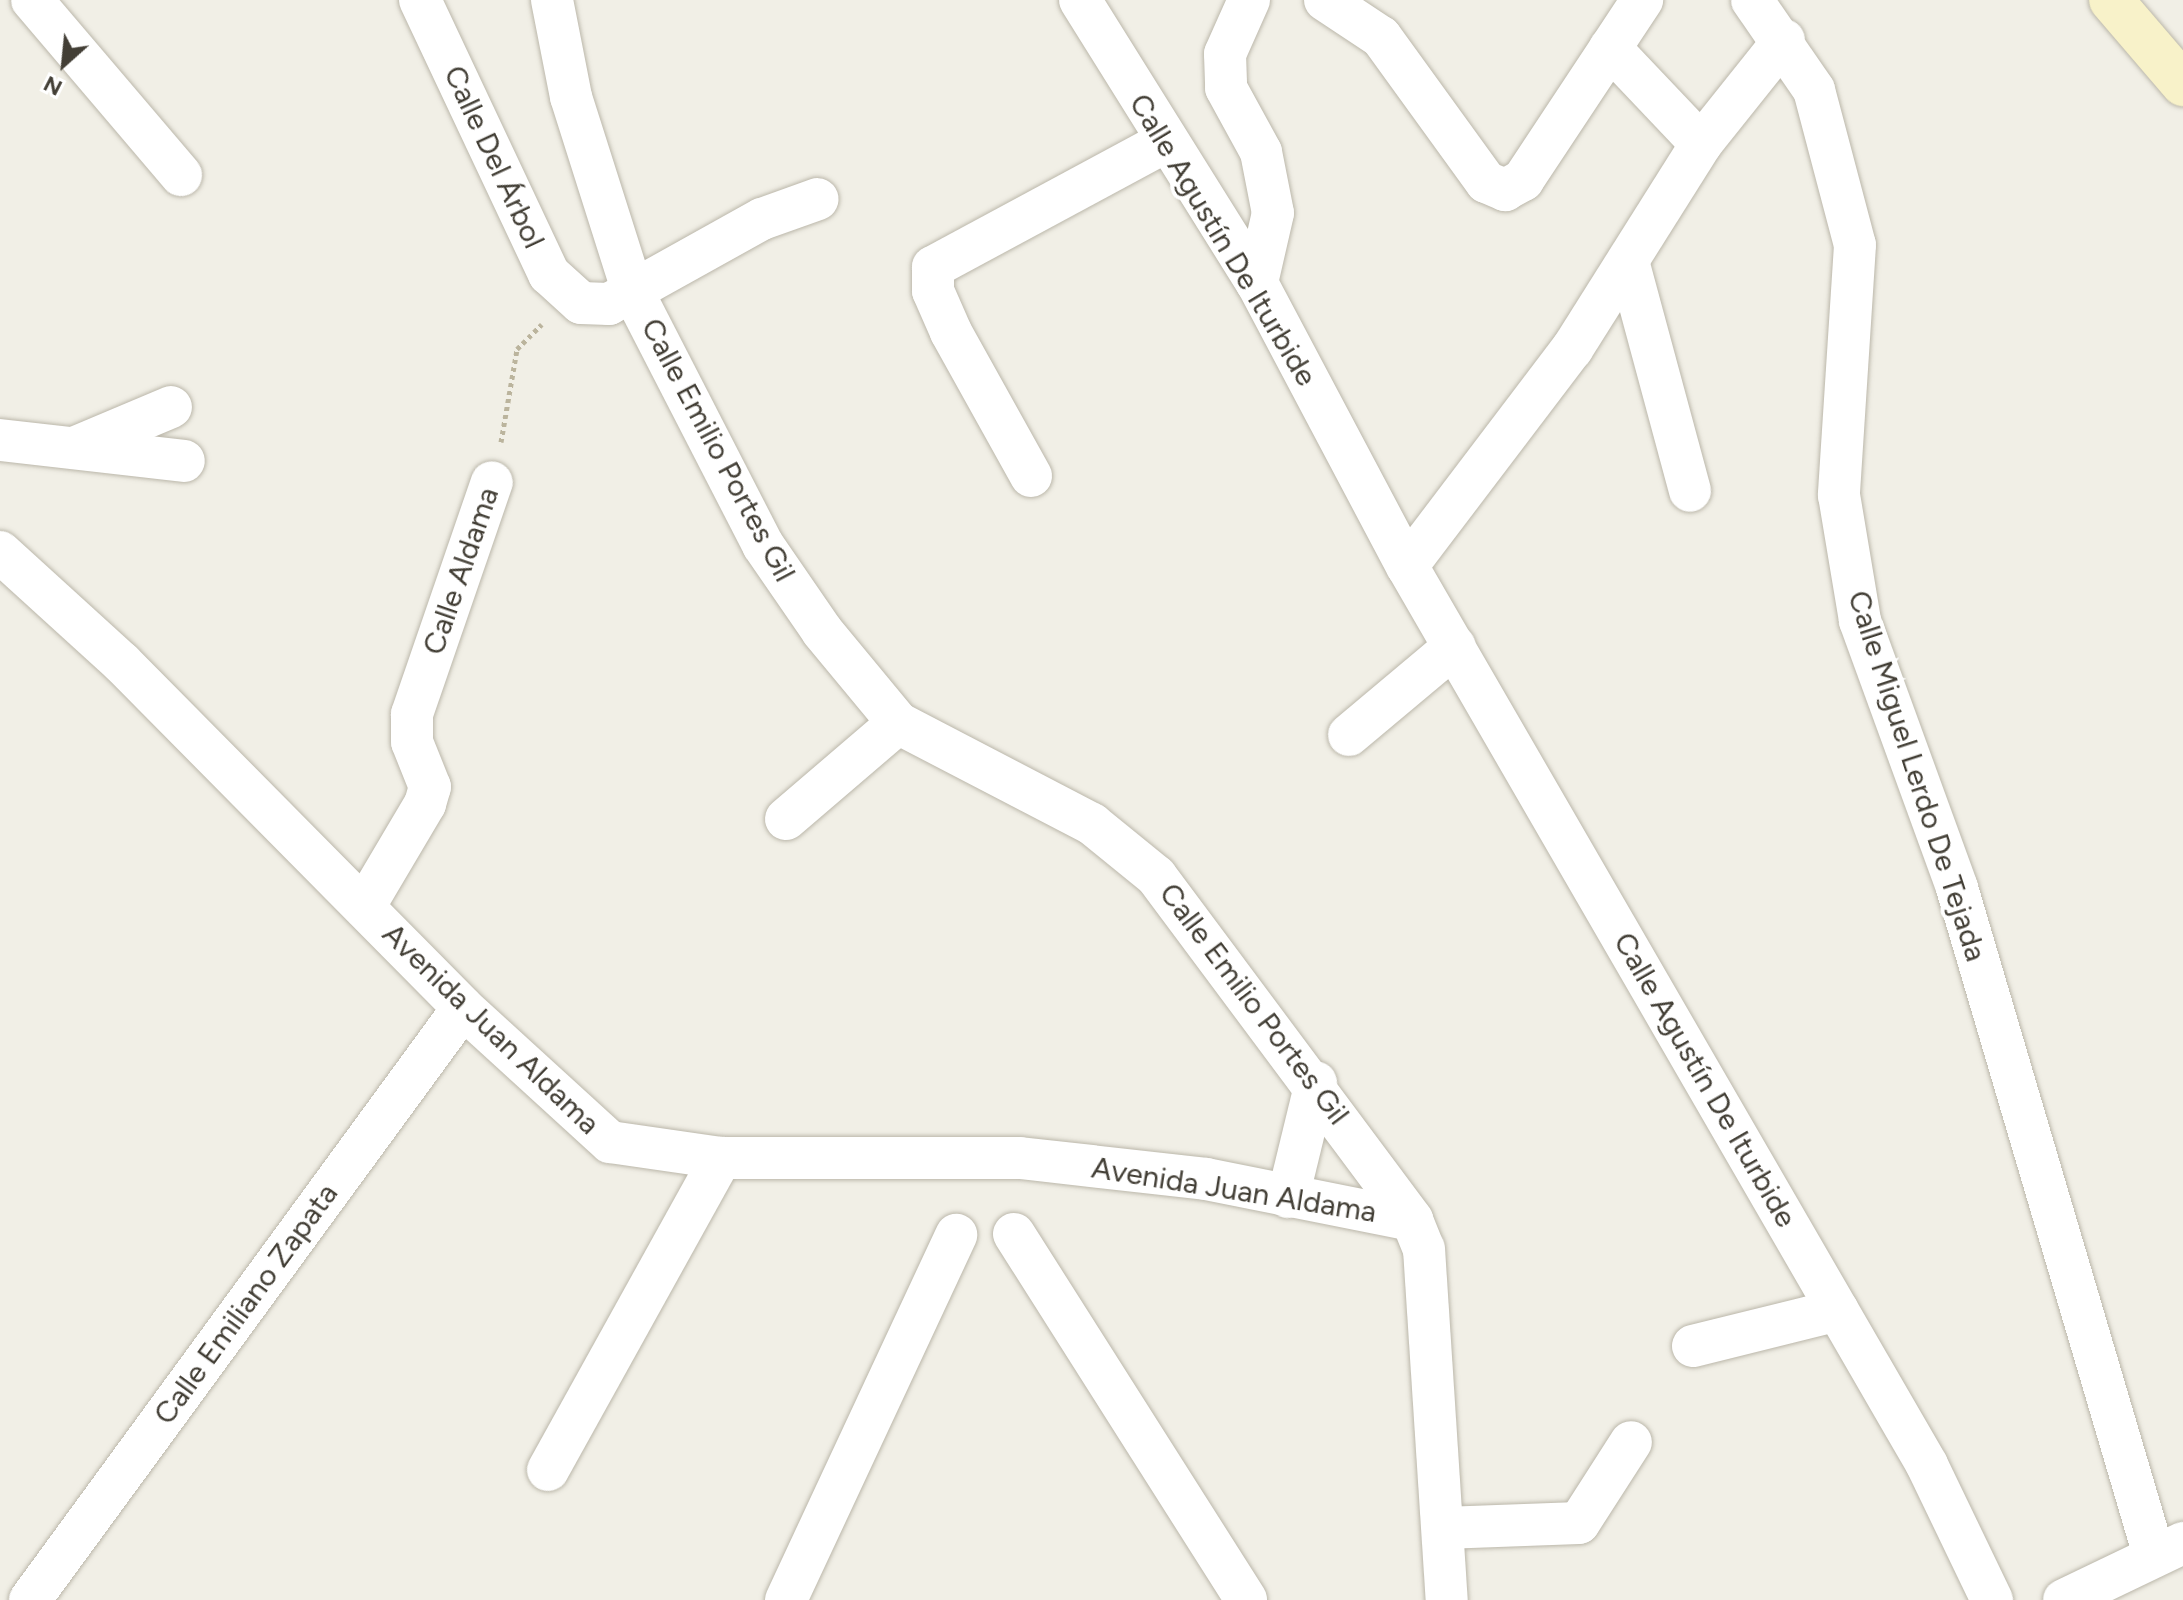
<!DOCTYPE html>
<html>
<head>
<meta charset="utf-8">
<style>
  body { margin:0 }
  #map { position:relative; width:2183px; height:1600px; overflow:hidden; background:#f1efe6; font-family:Figtree,sans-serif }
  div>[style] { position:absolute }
  .path>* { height:5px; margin-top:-2.5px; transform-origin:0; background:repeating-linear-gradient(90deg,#bbb49d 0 4px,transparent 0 8px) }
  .roads { filter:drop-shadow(0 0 2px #bbb7aa) drop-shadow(0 0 2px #bbb7aa) }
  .minor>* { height:42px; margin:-21px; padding:0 21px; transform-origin:21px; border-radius:21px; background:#fff }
  .secondary>* { height:44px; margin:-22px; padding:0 22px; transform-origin:22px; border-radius:22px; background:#f8f2c9 }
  span { translate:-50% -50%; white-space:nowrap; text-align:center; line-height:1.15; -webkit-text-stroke:8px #fff; paint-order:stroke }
  .street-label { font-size:30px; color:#433f36 }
  .north { position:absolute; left:24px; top:24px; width:80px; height:80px; -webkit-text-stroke:6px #fff; paint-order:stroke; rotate:207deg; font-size:22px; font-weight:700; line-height:32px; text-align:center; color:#433f36 }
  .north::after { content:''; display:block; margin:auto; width:28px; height:36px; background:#433f36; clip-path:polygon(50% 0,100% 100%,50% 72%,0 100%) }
</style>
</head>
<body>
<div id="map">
  <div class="path">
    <div style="left:501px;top:442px;width:94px;rotate:-80.2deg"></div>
    <div style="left:517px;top:349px;width:35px;rotate:-45deg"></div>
  </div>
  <div class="roads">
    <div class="minor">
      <div style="left:32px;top:0;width:230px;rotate:49.6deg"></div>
      <div style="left:420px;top:0;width:303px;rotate:64.8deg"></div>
      <div style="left:549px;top:274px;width:43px;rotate:42.2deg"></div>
      <div style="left:581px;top:303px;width:28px;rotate:2deg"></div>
      <div style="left:609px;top:304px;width:175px;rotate:-29.1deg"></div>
      <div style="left:762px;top:219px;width:59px;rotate:-19.7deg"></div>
      <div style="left:552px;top:0;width:99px;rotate:78.9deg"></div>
      <div style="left:571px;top:97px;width:205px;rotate:72.4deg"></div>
      <div style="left:633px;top:292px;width:284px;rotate:62.8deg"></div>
      <div style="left:763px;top:545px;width:104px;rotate:55.5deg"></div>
      <div style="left:822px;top:631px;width:119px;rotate:50.4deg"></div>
      <div style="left:898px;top:723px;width:219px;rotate:27.5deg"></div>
      <div style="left:1092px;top:824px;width:82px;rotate:39.1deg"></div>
      <div style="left:1156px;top:876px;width:429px;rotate:53.3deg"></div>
      <div style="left:1412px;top:1220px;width:31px;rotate:68deg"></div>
      <div style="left:1424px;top:1249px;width:352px;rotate:86.3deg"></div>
      <div style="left:1080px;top:0;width:334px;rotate:58deg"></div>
      <div style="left:1257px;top:283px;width:320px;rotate:62.1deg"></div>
      <div style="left:1407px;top:566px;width:1039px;rotate:59.95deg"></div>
      <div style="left:1927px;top:1465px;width:150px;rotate:64.3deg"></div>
      <div style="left:1249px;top:0;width:59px;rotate:114deg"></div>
      <div style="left:1225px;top:54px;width:34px;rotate:88deg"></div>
      <div style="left:1226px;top:88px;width:73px;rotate:61.3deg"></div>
      <div style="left:1261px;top:152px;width:62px;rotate:78.9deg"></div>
      <div style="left:1273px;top:213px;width:72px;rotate:102.9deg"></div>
      <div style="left:1325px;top:0;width:67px;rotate:33.5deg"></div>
      <div style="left:1381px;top:37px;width:179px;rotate:54.1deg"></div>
      <div style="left:1486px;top:182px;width:21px;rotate:23deg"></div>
      <div style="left:1505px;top:190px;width:21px;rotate:-29deg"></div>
      <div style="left:1523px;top:180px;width:216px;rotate:-56.5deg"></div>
      <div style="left:1752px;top:0;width:109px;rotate:55.4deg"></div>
      <div style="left:1814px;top:90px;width:160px;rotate:75.2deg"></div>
      <div style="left:1855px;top:245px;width:251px;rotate:93.7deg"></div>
      <div style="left:1839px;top:495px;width:128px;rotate:80.5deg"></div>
      <div style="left:1860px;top:621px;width:284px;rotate:70deg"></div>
      <div style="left:1957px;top:888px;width:695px;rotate:73.55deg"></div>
      <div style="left:1610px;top:48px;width:132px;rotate:46.5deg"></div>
      <div style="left:1628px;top:261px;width:238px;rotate:74.9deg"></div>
      <div style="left:0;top:440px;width:185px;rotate:6.5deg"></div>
      <div style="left:76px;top:447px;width:103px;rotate:-22.8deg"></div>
      <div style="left:1031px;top:476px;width:165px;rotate:-119.1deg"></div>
      <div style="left:951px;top:332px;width:45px;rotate:-113.7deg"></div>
      <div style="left:933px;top:291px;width:24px;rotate:-90deg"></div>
      <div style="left:933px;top:267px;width:261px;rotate:-28.3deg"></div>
      <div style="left:0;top:552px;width:164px;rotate:42.3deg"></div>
      <div style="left:121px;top:662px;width:486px;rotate:45.3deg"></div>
      <div style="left:463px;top:1008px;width:199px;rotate:42.4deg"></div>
      <div style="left:610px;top:1142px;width:112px;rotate:8.2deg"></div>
      <div style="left:721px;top:1158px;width:299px"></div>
      <div style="left:1020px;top:1158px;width:187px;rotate:6.4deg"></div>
      <div style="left:1206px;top:1179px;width:210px;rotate:11.3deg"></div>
      <div style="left:1407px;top:566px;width:273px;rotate:-52.8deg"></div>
      <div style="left:1572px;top:349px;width:242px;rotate:-57.8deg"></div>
      <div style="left:1701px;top:144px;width:133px;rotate:-51.4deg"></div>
      <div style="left:1349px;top:735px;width:138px;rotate:-40deg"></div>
      <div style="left:786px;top:819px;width:148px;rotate:-40.6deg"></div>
      <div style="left:364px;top:907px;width:120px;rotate:-59.4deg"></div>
      <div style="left:425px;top:804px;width:18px;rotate:-74deg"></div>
      <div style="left:430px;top:787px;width:48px;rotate:-111.8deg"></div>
      <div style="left:412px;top:742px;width:28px;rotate:-90deg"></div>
      <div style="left:412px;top:714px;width:245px;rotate:-71deg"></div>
      <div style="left:1288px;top:1197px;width:118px;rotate:-76.3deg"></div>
      <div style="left:1014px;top:1234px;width:433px;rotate:57.6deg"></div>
      <div style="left:1693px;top:1346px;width:149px;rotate:-13.9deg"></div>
      <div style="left:548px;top:1470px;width:357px;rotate:-61deg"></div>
      <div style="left:1443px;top:1528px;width:136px;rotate:-2.1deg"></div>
      <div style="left:1579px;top:1523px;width:96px;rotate:-57.3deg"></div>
      <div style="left:30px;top:1600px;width:733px;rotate:-53.82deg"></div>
      <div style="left:786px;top:1600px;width:403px;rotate:-65deg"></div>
      <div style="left:2064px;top:1600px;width:132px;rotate:-25.6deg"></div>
    </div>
    <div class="secondary">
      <div style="left:2111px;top:0;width:111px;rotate:49.4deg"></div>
    </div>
  </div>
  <div class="street-label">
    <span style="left:494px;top:157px;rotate:65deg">Calle Del Árbol</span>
    <span style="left:1223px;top:240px;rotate:59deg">Calle Agustín De Iturbide</span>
    <span style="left:718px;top:450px;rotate:62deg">Calle Emilio Portes Gil</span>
    <span style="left:461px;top:571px;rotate:-71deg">Calle Aldama</span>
    <span style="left:1917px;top:776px;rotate:72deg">Calle Miguel Lerdo De Tejada</span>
    <span style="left:1254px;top:1004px;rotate:53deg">Calle Emilio Portes Gil</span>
    <span style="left:491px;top:1029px;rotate:44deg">Avenida Juan Aldama</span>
    <span style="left:1705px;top:1080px;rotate:60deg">Calle Agustín De Iturbide</span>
    <span style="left:1234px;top:1190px;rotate:9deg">Avenida Juan Aldama</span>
    <span style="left:246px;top:1304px;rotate:-54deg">Calle Emiliano Zapata</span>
  </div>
  <div class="north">N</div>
</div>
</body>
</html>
